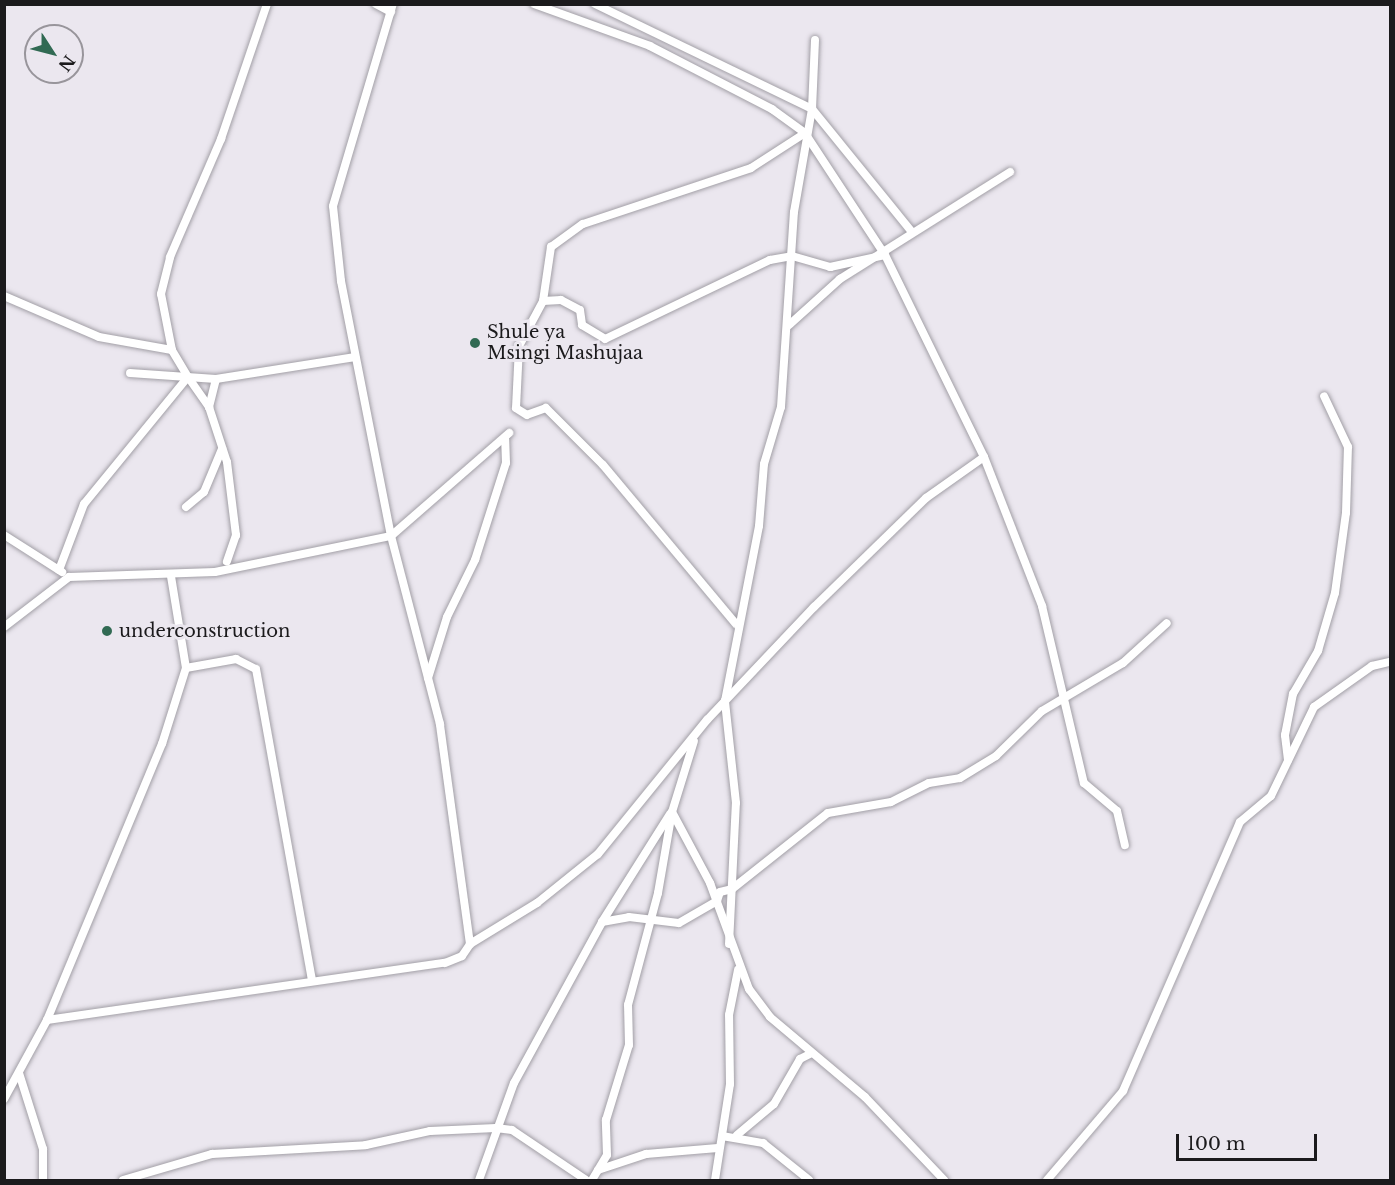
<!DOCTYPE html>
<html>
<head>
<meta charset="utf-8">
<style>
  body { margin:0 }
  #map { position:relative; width:1395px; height:1185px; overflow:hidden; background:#ebe7ef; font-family:"Libre Baskerville",serif }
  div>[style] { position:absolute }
  .roads { filter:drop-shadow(0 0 2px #a29fa6) drop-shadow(0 0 2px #a29fa6) }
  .minor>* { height:8px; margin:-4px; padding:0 4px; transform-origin:4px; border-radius:4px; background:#fff }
  .dots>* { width:16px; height:16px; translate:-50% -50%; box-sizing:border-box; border:3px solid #ebe7ef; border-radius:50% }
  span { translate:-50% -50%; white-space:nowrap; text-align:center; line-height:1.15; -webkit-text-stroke:6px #ebe7ef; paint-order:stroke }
  .poi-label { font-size:18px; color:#1b1a1c }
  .left { translate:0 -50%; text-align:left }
  .frame { position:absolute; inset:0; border:6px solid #1b1a1c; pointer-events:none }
  .north { position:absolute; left:24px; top:24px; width:60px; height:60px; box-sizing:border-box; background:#ebe7ef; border:2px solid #98959b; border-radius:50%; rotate:126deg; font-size:16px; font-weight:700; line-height:24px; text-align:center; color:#1b1a1c }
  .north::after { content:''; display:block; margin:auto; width:21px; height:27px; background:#316a53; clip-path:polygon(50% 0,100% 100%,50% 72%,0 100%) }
  .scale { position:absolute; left:1176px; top:1134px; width:141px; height:27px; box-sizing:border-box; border:3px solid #1b1a1c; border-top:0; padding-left:8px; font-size:18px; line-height:21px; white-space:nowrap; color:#1b1a1c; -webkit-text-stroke:4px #ebe7ef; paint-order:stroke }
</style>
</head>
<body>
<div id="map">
  <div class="roads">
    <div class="minor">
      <div style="left:376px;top:4px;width:17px;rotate:28deg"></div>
      <div style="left:595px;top:4px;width:241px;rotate:25.8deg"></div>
      <div style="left:812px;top:109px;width:159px;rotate:50.9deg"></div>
      <div style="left:4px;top:296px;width:103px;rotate:23.3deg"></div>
      <div style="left:99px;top:337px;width:74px;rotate:10.1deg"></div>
      <div style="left:543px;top:301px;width:18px;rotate:-3deg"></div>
      <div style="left:561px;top:300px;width:21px;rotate:28deg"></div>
      <div style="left:580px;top:310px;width:15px;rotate:82deg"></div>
      <div style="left:582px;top:325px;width:27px;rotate:31deg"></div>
      <div style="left:605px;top:339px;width:183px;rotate:-25.6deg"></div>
      <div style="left:770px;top:260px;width:22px;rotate:-10deg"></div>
      <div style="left:792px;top:256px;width:40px;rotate:16deg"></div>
      <div style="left:830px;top:267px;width:56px;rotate:-12.3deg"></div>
      <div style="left:789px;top:325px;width:69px;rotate:-42deg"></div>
      <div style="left:840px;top:279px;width:201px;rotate:-32.2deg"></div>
      <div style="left:130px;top:373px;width:86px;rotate:4deg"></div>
      <div style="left:216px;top:379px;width:141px;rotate:-9deg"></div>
      <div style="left:188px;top:377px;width:37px;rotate:55deg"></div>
      <div style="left:216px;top:379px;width:29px;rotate:104deg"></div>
      <div style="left:209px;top:407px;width:58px;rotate:71.9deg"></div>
      <div style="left:227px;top:462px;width:74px;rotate:83deg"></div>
      <div style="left:236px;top:535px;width:28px;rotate:109deg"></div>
      <div style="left:984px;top:457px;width:160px;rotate:68.7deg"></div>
      <div style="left:1042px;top:606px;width:182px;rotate:76.7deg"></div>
      <div style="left:1084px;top:783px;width:43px;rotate:40.3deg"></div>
      <div style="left:1117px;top:811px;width:35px;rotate:77deg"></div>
      <div style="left:186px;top:507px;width:23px;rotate:-40deg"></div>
      <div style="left:204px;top:492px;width:47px;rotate:-67.3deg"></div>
      <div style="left:4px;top:535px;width:69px;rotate:32.5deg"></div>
      <div style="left:59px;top:570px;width:71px;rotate:-69.3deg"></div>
      <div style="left:84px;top:504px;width:164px;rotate:-50.7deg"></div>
      <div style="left:188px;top:377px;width:31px;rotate:-121deg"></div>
      <div style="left:172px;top:350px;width:57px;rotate:-101.1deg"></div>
      <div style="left:161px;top:294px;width:38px;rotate:-76deg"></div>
      <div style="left:170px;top:257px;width:129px;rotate:-66.6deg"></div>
      <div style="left:221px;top:139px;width:143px;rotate:-71.2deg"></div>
      <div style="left:736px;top:624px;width:207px;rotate:-129.9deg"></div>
      <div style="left:603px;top:465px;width:81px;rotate:-135deg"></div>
      <div style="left:546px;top:408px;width:20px;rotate:160deg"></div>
      <div style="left:527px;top:415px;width:13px;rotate:-148deg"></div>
      <div style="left:516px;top:408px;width:62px;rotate:-87.2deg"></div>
      <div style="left:519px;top:346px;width:51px;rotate:-61.9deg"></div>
      <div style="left:543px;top:301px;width:55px;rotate:-81.6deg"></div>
      <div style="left:551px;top:247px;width:39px;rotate:-36deg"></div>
      <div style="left:583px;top:224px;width:177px;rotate:-18.4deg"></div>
      <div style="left:751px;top:168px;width:64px;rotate:-32.9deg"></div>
      <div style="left:4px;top:627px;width:82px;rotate:-37.6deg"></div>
      <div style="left:69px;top:577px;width:146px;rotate:-2deg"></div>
      <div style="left:215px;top:572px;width:180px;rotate:-11.6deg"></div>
      <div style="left:391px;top:536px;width:157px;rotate:-41.1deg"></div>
      <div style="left:186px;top:668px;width:51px;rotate:-10.2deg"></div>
      <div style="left:236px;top:659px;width:22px;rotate:27deg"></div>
      <div style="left:256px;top:669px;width:316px;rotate:79.8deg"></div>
      <div style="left:428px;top:678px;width:64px;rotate:-72.7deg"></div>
      <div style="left:447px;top:617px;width:64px;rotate:-63.8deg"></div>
      <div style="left:475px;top:560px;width:102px;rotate:-72.3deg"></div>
      <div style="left:506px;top:463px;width:24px;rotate:-92deg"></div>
      <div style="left:1288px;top:760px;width:25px;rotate:-97deg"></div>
      <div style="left:1285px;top:735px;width:42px;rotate:-79deg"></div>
      <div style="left:1293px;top:694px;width:50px;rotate:-59.8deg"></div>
      <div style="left:1318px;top:651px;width:60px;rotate:-73.7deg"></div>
      <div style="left:1335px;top:593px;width:81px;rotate:-82.2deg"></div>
      <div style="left:1346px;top:513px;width:66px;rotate:-88.3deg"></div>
      <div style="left:1348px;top:447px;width:56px;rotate:-115.2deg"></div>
      <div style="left:672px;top:812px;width:81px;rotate:61.8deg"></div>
      <div style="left:710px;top:883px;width:113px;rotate:69.8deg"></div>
      <div style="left:749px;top:989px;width:35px;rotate:53deg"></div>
      <div style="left:770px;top:1017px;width:124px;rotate:40.1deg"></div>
      <div style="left:865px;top:1097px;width:115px;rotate:46.4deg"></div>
      <div style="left:602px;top:922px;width:128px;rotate:-57.8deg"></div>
      <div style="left:470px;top:944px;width:79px;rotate:-31.5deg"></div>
      <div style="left:537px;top:903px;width:78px;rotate:-38.8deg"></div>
      <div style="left:598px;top:854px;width:173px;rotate:-50.9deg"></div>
      <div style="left:707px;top:720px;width:156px;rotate:-46.6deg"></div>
      <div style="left:814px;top:607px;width:156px;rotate:-44.2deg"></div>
      <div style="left:926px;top:498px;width:71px;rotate:-35.3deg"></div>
      <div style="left:984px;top:457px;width:225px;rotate:-116.1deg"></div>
      <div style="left:885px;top:255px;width:146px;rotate:-123.3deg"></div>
      <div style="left:805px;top:133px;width:41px;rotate:-144deg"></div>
      <div style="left:772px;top:109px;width:137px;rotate:-152.7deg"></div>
      <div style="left:650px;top:46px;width:123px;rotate:-160.1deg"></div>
      <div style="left:729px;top:944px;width:141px;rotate:-87.2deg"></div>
      <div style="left:736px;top:803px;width:103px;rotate:-96.2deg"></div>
      <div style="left:725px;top:701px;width:178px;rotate:-79deg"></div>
      <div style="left:759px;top:526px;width:62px;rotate:-85.4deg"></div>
      <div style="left:764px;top:464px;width:59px;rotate:-73.4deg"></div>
      <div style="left:781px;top:407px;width:195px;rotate:-86.2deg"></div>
      <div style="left:794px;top:212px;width:105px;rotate:-80.1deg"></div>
      <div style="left:812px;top:109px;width:69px;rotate:-87.5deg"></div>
      <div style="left:47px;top:1020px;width:402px;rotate:-8.2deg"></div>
      <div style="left:445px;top:963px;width:18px;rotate:-22deg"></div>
      <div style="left:462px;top:956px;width:14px;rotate:-56deg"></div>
      <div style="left:470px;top:944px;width:222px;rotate:-97.8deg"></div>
      <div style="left:440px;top:724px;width:194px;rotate:-104.6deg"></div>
      <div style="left:391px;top:536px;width:260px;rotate:-101.1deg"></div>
      <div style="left:341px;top:281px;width:75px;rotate:-96.1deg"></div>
      <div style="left:333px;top:206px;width:211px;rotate:-73.5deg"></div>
      <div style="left:19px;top:1073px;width:80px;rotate:72.5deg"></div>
      <div style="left:43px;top:1149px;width:31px;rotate:90deg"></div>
      <div style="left:4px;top:1099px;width:90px;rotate:-61.4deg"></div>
      <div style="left:47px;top:1020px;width:299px;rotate:-67.4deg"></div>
      <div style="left:162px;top:744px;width:80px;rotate:-72.5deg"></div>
      <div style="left:186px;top:668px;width:93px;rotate:-99.3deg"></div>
      <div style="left:737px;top:1135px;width:48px;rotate:-40deg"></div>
      <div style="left:774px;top:1104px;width:52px;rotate:-60deg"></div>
      <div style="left:800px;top:1059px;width:11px;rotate:-27deg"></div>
      <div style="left:722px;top:1136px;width:42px;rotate:9.7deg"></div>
      <div style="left:763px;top:1143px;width:59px;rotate:38.8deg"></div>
      <div style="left:598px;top:1170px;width:51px;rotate:-18.4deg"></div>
      <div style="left:646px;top:1154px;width:72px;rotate:-4.8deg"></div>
      <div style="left:123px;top:1180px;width:93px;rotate:-16.3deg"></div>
      <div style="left:212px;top:1154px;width:154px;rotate:-3.3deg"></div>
      <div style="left:366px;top:1145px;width:66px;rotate:-12.3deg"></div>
      <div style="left:430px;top:1131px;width:66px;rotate:-2.6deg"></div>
      <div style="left:496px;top:1128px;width:16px;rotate:7deg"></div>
      <div style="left:512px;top:1130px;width:89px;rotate:34deg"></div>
      <div style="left:479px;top:1180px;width:103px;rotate:-70.2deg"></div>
      <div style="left:514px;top:1083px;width:183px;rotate:-61.3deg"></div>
      <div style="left:602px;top:922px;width:27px;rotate:-10deg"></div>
      <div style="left:629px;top:917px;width:50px;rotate:6.8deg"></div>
      <div style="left:679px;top:923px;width:44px;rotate:-30.1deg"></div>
      <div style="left:717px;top:901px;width:9px;rotate:-72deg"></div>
      <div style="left:720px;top:892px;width:12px;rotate:-14deg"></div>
      <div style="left:732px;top:889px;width:122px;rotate:-38.4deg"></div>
      <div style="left:828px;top:813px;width:64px;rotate:-9.9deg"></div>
      <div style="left:891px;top:802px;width:42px;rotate:-26.6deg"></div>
      <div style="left:929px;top:783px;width:31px;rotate:-9deg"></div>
      <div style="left:960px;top:778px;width:42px;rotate:-31.4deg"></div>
      <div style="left:996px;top:756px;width:64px;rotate:-44.4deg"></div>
      <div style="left:1042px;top:711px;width:94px;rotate:-30.7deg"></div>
      <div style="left:1123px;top:663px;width:59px;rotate:-42.3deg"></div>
      <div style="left:592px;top:1180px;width:29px;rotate:-59deg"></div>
      <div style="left:607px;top:1155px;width:35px;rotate:-92deg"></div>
      <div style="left:606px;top:1120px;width:78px;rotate:-73deg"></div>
      <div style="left:629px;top:1045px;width:40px;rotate:-91.4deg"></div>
      <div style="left:628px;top:1005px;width:116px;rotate:-75deg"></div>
      <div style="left:658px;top:893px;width:82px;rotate:-80.2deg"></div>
      <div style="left:672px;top:812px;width:74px;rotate:-72.8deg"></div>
      <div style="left:715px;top:1180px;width:97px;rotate:-81.1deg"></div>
      <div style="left:730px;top:1084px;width:69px;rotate:-90.8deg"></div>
      <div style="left:729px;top:1015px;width:46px;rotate:-78.7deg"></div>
      <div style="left:1047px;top:1180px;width:117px;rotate:-49.5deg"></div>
      <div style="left:1123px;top:1091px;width:293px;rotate:-66.5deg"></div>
      <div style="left:1240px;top:822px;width:40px;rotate:-40deg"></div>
      <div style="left:1271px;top:796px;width:99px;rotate:-64.2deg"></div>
      <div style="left:1314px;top:707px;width:71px;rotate:-35.3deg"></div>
      <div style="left:1372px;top:666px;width:18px;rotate:-13deg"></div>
    </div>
  </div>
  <div class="dots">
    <div style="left:475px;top:343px;background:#316a53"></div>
    <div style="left:107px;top:631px;background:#316a53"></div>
  </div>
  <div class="poi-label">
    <span class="left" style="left:487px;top:343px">Shule ya<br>Msingi Mashujaa</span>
    <span class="left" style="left:119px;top:631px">underconstruction</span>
  </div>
  <div class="frame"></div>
  <div class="north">N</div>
  <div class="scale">100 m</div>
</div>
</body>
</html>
